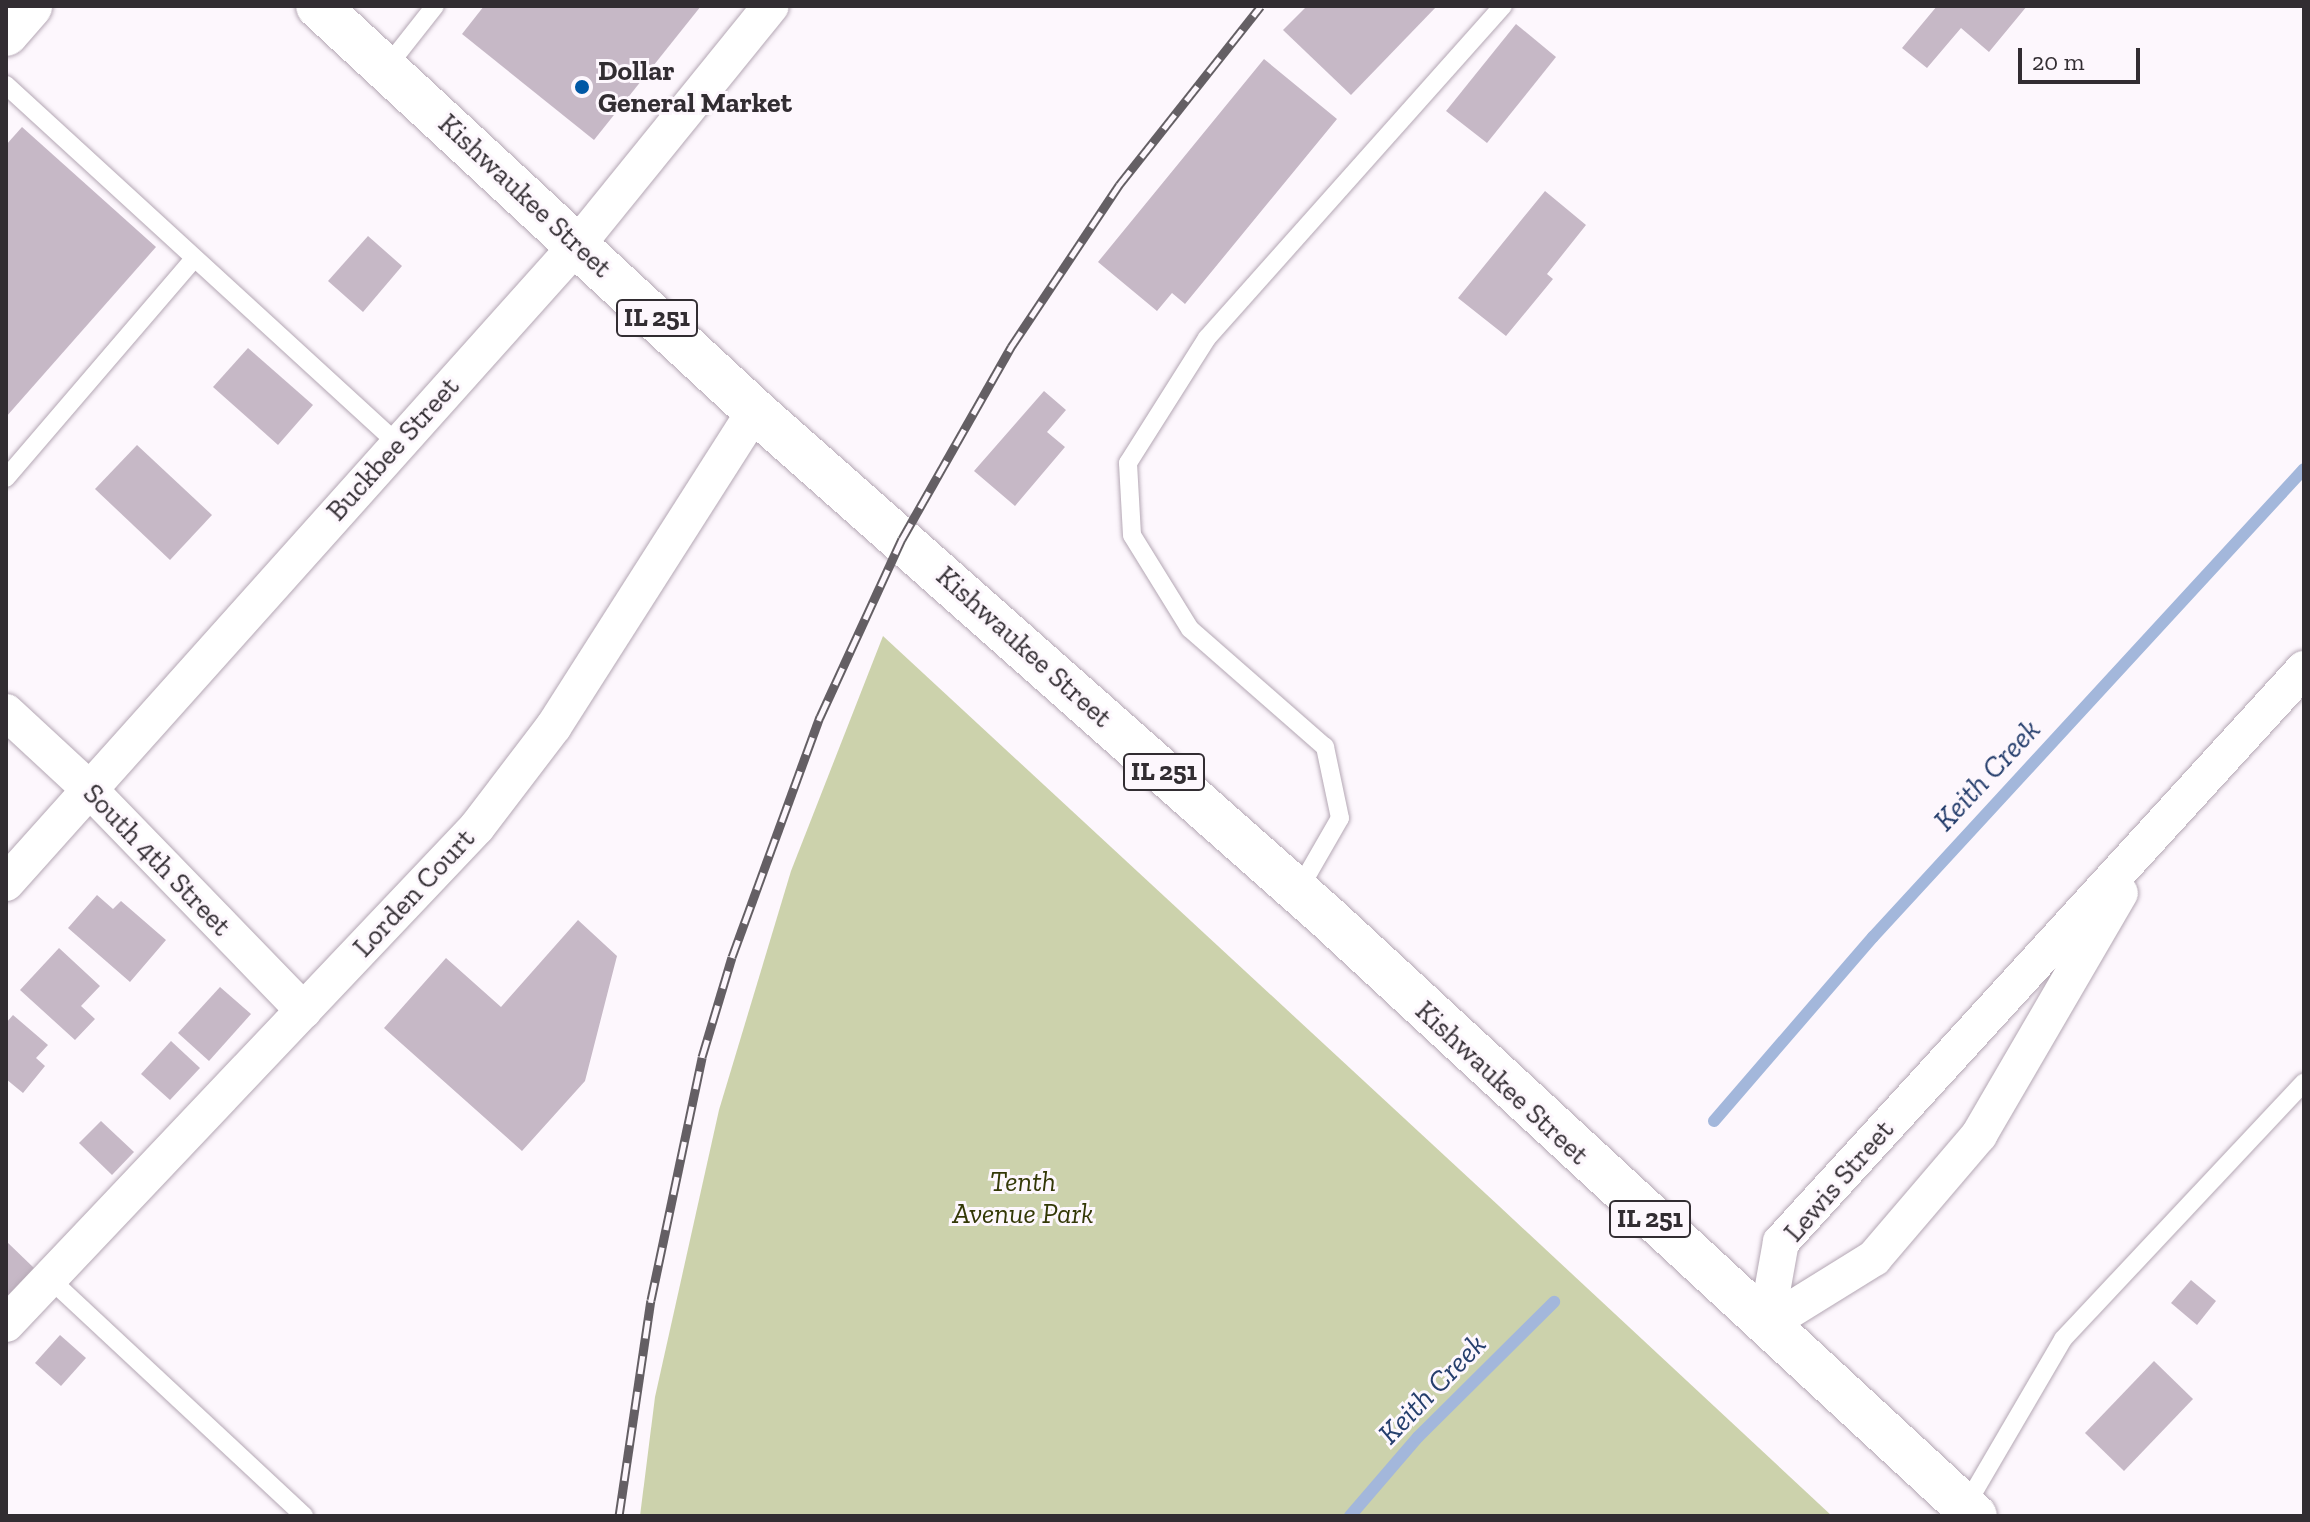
<!DOCTYPE html>
<html>
<head>
<meta charset="utf-8">
<style>
  body { margin:0 }
  #map { position:relative; width:2310px; height:1522px; overflow:hidden; background:#fdf7fd; font-family:"Zilla Slab",serif }
  div>[style] { position:absolute }
  .green>* { inset:0; background:#ccd2ac }
  .stream>* { height:12px; margin:-6px; padding:0 6px; transform-origin:6px; border-radius:6px; background:#a3b7db }
  .building>* { inset:0; background:#c6b8c6 }
  .roads { filter:drop-shadow(0 0 2px #b4a7b4) drop-shadow(0 0 2px #b4a7b4) }
  .service>* { height:18px; margin:-9px; padding:0 9px; transform-origin:9px; border-radius:9px; background:#fff }
  .minor>* { height:36px; margin:-18px; padding:0 18px; transform-origin:18px; border-radius:18px; background:#fff }
  .tertiary>* { height:44px; margin:-22px; padding:0 22px; transform-origin:22px; border-radius:22px; background:#fff }
  .primary>* { height:44px; margin:-22px; padding:0 22px; transform-origin:22px; border-radius:22px; background:#fff }
  .rail>* { height:9px; margin-top:-4.5px; transform-origin:0; background:repeating-linear-gradient(90deg,#fdf7fd 0 18px,#645f64 0 36px); box-sizing:border-box; border-block:2px solid #645f64 }
  .dots>* { width:22px; height:22px; translate:-50% -50%; box-sizing:border-box; border:4px solid #fdf7fd; border-radius:50% }
  span { translate:-50% -50%; white-space:nowrap; text-align:center; line-height:1.15; -webkit-text-stroke:6px #fdf7fd; paint-order:stroke }
  .shield-label span { padding:2px 6px; background:#fdf7fd; border:2px solid; border-radius:6px; -webkit-text-stroke-width:0 }
  .shield-label { font-size:26px; color:#322d32; font-weight:700 }
  .poi-label { font-size:28px; color:#322d32; font-weight:700 }
  .left { translate:0 -50%; text-align:left }
  .street-label { font-size:28px; color:#322d32 }
  .park-label { font-size:28px; color:#333806; font-style:italic }
  .water-label { font-size:30px; color:#263f6d; font-style:italic }
  .frame { position:absolute; inset:0; border:8px solid #322d32; pointer-events:none }
  .scale { position:absolute; left:2018px; top:48px; width:122px; height:36px; box-sizing:border-box; border:4px solid #322d32; border-top:0; padding-left:10px; font-size:24px; line-height:28px; white-space:nowrap; color:#322d32; -webkit-text-stroke:6px #fdf7fd; paint-order:stroke }
</style>
</head>
<body>
<div id="map">
  <div class="green">
    <div style="clip-path:polygon(883px 636px,1499px 1206px,1832px 1516px,640px 1516px,655px 1397px,719px 1110px,791px 871px)"></div>
  </div>
  <div class="stream">
    <div style="left:1714px;top:1121px;width:243px;rotate:-49.2deg"></div>
    <div style="left:1873px;top:937px;width:636px;rotate:-47.36deg"></div>
    <div style="left:1350px;top:1516px;width:104px;rotate:-49.3deg"></div>
    <div style="left:1418px;top:1437px;width:192px;rotate:-44.8deg"></div>
  </div>
  <div class="building">
    <div style="clip-path:polygon(484px 6px,701px 6px,594px 140px,462px 34px)"></div>
    <div style="clip-path:polygon(1307px 6px,1437px 6px,1351px 95px,1283px 30px)"></div>
    <div style="clip-path:polygon(1937px 6px,2027px 6px,1989px 52px,1961px 28px,1927px 68px,1902px 48px)"></div>
    <div style="clip-path:polygon(1516px 24px,1556px 57px,1487px 143px,1446px 111px)"></div>
    <div style="clip-path:polygon(1264px 59px,1337px 119px,1185px 304px,1172px 293px,1157px 311px,1098px 262px)"></div>
    <div style="clip-path:polygon(22px 127px,156px 247px,6px 417px,6px 145px)"></div>
    <div style="clip-path:polygon(1545px 191px,1586px 225px,1547px 274px,1553px 279px,1506px 336px,1458px 298px)"></div>
    <div style="clip-path:polygon(368px 236px,402px 266px,363px 312px,328px 281px)"></div>
    <div style="clip-path:polygon(248px 348px,313px 405px,278px 445px,213px 387px)"></div>
    <div style="clip-path:polygon(1044px 391px,1066px 410px,1047px 432px,1065px 447px,1015px 506px,974px 471px)"></div>
    <div style="clip-path:polygon(137px 445px,212px 515px,170px 560px,95px 489px)"></div>
    <div style="clip-path:polygon(97px 895px,113px 909px,121px 901px,166px 940px,130px 982px,68px 928px)"></div>
    <div style="clip-path:polygon(578px 920px,617px 956px,585px 1081px,522px 1151px,384px 1028px,446px 958px,501px 1007px)"></div>
    <div style="clip-path:polygon(59px 948px,100px 986px,81px 1006px,95px 1019px,75px 1040px,20px 990px)"></div>
    <div style="clip-path:polygon(220px 987px,251px 1014px,209px 1061px,178px 1033px)"></div>
    <div style="clip-path:polygon(13px 1015px,48px 1045px,36px 1058px,45px 1066px,23px 1093px,6px 1079px,6px 1023px)"></div>
    <div style="clip-path:polygon(171px 1041px,200px 1068px,170px 1100px,141px 1074px)"></div>
    <div style="clip-path:polygon(101px 1121px,134px 1152px,112px 1175px,79px 1143px)"></div>
    <div style="clip-path:polygon(6px 1241px,34px 1268px,8px 1295px,6px 1293px)"></div>
    <div style="clip-path:polygon(2191px 1280px,2216px 1301px,2197px 1325px,2171px 1303px)"></div>
    <div style="clip-path:polygon(60px 1335px,86px 1358px,61px 1386px,35px 1363px)"></div>
    <div style="clip-path:polygon(2154px 1361px,2193px 1399px,2124px 1471px,2085px 1433px)"></div>
  </div>
  <div class="roads">
    <div class="service">
      <div style="left:386px;top:68px;width:79px;rotate:-51.7deg"></div>
      <div style="left:6px;top:85px;width:532px;rotate:42.48deg"></div>
      <div style="left:6px;top:478px;width:289px;rotate:-49.4deg"></div>
      <div style="left:1298px;top:891px;width:84px;rotate:-60.1deg"></div>
      <div style="left:1340px;top:818px;width:73px;rotate:-101.9deg"></div>
      <div style="left:1325px;top:747px;width:179px;rotate:-138.8deg"></div>
      <div style="left:1190px;top:629px;width:110px;rotate:-121.7deg"></div>
      <div style="left:1132px;top:535px;width:72px;rotate:-93.2deg"></div>
      <div style="left:1128px;top:463px;width:148px;rotate:-57.7deg"></div>
      <div style="left:1207px;top:338px;width:445px;rotate:-48.3deg"></div>
      <div style="left:49px;top:1278px;width:349px;rotate:43deg"></div>
      <div style="left:1965px;top:1507px;width:194px;rotate:-59.7deg"></div>
      <div style="left:2063px;top:1339px;width:352px;rotate:-46.8deg"></div>
    </div>
    <div class="minor">
      <div style="left:6px;top:712px;width:112px;rotate:42.8deg"></div>
      <div style="left:88px;top:788px;width:310px;rotate:45.9deg"></div>
      <div style="left:6px;top:883px;width:858px;rotate:-48.17deg"></div>
      <div style="left:578px;top:244px;width:306px;rotate:-51deg"></div>
      <div style="left:6px;top:1324px;width:685px;rotate:-46.54deg"></div>
      <div style="left:477px;top:827px;width:127px;rotate:-52.7deg"></div>
      <div style="left:554px;top:726px;width:374px;rotate:-57.5deg"></div>
      <div style="left:1766px;top:1325px;width:84px;rotate:-79.8deg"></div>
      <div style="left:1781px;top:1242px;width:776px;rotate:-47.61deg"></div>
      <div style="left:1766px;top:1325px;width:127px;rotate:-31.8deg"></div>
      <div style="left:1874px;top:1258px;width:162px;rotate:-49.5deg"></div>
      <div style="left:1979px;top:1135px;width:280px;rotate:-59.8deg"></div>
    </div>
    <div class="tertiary">
      <div style="left:6px;top:34px;width:37px;rotate:-49deg"></div>
    </div>
    <div class="primary">
      <div style="left:318px;top:6px;width:596px;rotate:42.82deg"></div>
      <div style="left:755px;top:411px;width:765px;rotate:41.5deg"></div>
      <div style="left:1328px;top:918px;width:881px;rotate:42.75deg"></div>
    </div>
  </div>
  <div class="rail">
    <div style="left:619px;top:1516px;width:218px;rotate:-81.6deg"></div>
    <div style="left:651px;top:1300px;width:248px;rotate:-78.1deg"></div>
    <div style="left:702px;top:1057px;width:104px;rotate:-73.3deg"></div>
    <div style="left:732px;top:957px;width:256px;rotate:-69.9deg"></div>
    <div style="left:820px;top:717px;width:196px;rotate:-65.3deg"></div>
    <div style="left:902px;top:539px;width:221px;rotate:-60.4deg"></div>
    <div style="left:1011px;top:347px;width:195px;rotate:-56.3deg"></div>
    <div style="left:1119px;top:185px;width:228px;rotate:-51.6deg"></div>
  </div>
  <div class="dots">
    <div style="left:582px;top:87px;background:#0058a5"></div>
  </div>
  <div class="shield-label">
    <span style="left:657px;top:318px">IL 251</span>
    <span style="left:1164px;top:772px">IL 251</span>
    <span style="left:1650px;top:1219px">IL 251</span>
  </div>
  <div class="poi-label">
    <span class="left" style="left:598px;top:87px">Dollar<br>General Market</span>
  </div>
  <div class="street-label">
    <span style="left:525px;top:196px;rotate:43deg">Kishwaukee Street</span>
    <span style="left:393px;top:449px;rotate:-48deg">Buckbee Street</span>
    <span style="left:1024px;top:647px;rotate:42deg">Kishwaukee Street</span>
    <span style="left:157px;top:860px;rotate:46deg">South 4th Street</span>
    <span style="left:414px;top:893px;rotate:-47deg">Lorden Court</span>
    <span style="left:1502px;top:1083px;rotate:43deg">Kishwaukee Street</span>
    <span style="left:1839px;top:1181px;rotate:-49deg">Lewis Street</span>
  </div>
  <div class="park-label">
    <span style="left:1023px;top:1198px">Tenth<br>Avenue Park</span>
  </div>
  <div class="water-label">
    <span style="left:1987px;top:775px;rotate:-47deg">Keith Creek</span>
    <span style="left:1432px;top:1389px;rotate:-46deg">Keith Creek</span>
  </div>
  <div class="frame"></div>
  <div class="scale">20 m</div>
</div>
</body>
</html>
